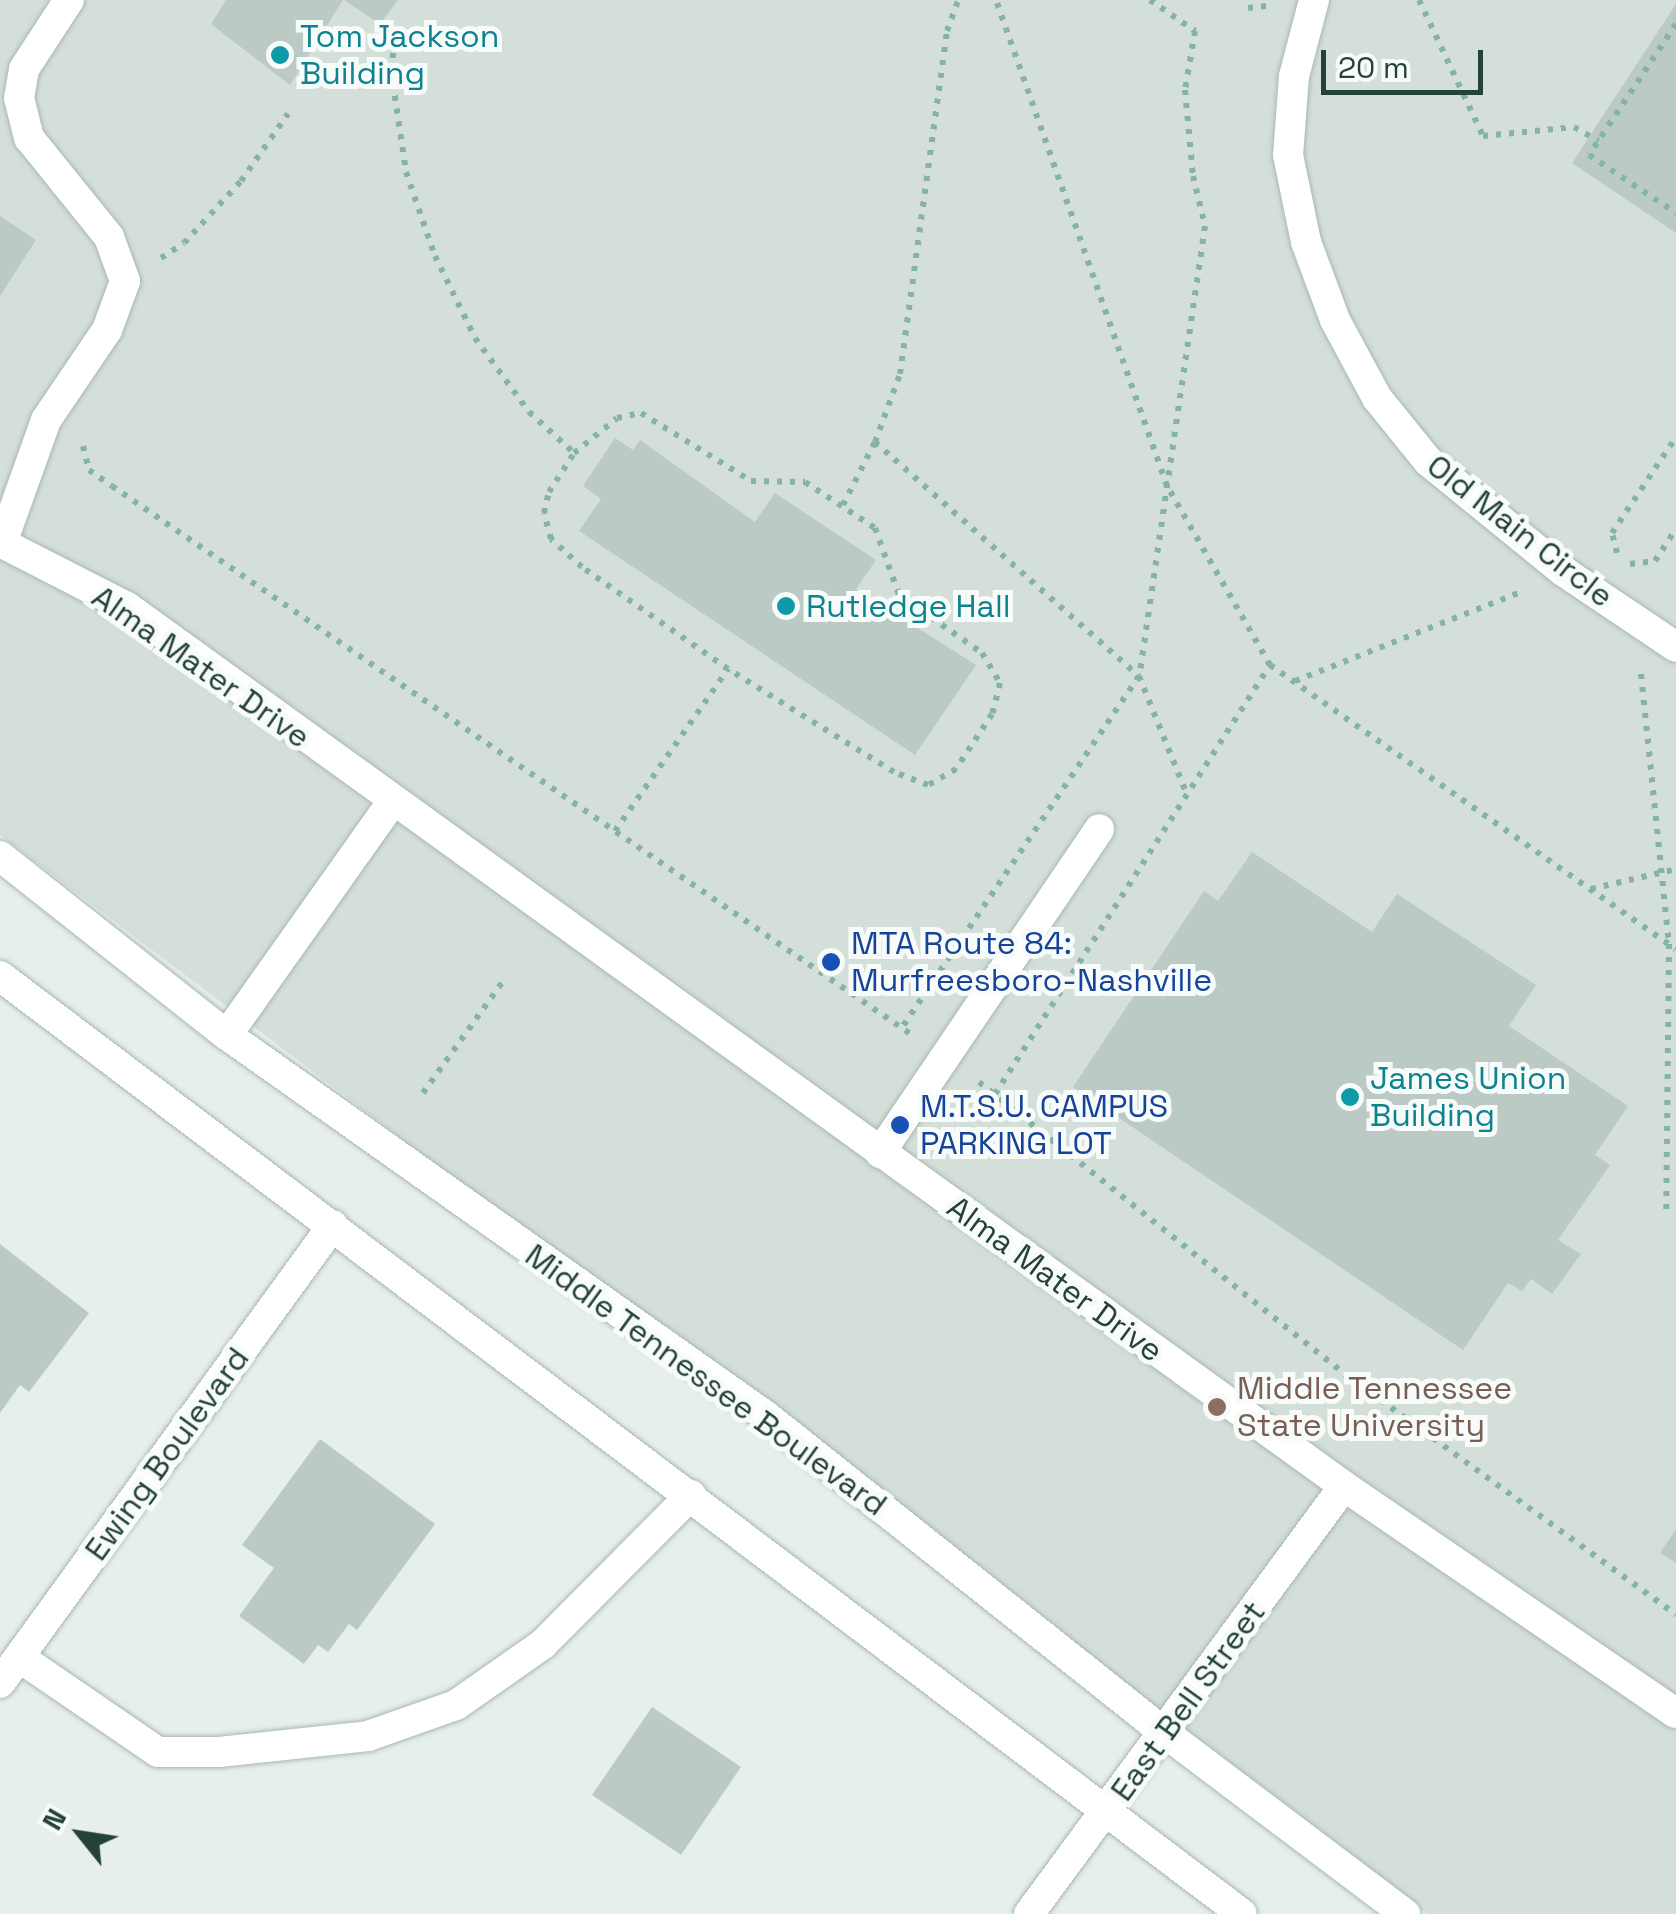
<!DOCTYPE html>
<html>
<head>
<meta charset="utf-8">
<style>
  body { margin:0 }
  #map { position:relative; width:1676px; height:1914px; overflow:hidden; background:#e6efeb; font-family:"Space Grotesk",sans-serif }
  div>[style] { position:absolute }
  .built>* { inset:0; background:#d4dfda }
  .building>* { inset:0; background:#bbcac4 }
  .path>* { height:6px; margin-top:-3px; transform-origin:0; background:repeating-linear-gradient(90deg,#86b3a5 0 5px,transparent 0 13px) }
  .roads { filter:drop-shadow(0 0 2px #a8b8b2) drop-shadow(0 0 2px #a8b8b2) }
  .service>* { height:30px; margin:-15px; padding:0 15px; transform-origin:15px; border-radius:15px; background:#fff }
  .minor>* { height:30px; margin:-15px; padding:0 15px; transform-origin:15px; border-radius:15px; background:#fff }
  .secondary>* { height:30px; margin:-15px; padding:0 15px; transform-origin:15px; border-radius:15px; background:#fff }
  .dots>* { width:28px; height:28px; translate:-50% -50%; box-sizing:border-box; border:5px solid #f7fbf9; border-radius:50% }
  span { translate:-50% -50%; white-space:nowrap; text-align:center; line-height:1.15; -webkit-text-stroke:10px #f7fbf9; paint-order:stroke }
  .culture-label { font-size:32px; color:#0d838f }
  .left { translate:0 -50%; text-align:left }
  .street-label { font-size:32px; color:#24423a }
  .transit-label { font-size:32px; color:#164399 }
  .education-label { font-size:32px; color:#785e54 }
  .north { position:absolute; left:30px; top:1784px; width:100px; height:100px; -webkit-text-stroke:8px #f7fbf9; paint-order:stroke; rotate:300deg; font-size:28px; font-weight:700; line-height:40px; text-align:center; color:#24423a }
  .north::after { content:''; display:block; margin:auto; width:35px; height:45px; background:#24423a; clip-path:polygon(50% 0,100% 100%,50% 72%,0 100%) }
  .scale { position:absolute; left:1321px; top:50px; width:162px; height:45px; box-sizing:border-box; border:5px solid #24423a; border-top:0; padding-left:12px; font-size:30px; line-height:35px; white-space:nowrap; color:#24423a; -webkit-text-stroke:8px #f7fbf9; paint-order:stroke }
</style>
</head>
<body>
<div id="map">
  <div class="built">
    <div style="clip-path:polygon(0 0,1676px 0,1676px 1914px,1427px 1914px,0 835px)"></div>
  </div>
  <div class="building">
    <div style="clip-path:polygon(226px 0,343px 0,290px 85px,211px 24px)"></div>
    <div style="clip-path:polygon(344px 0,398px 0,380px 24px)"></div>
    <div style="clip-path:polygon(1676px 4px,1676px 233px,1572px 163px)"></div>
    <div style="clip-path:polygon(0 216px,36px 240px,0 296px)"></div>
    <div style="clip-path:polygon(615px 438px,633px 450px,640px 440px,755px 522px,775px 493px,876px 560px,856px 589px,976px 665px,915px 755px,579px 531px,601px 499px,583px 486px)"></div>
    <div style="clip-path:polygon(1252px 852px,1372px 932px,1397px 894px,1536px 985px,1509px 1026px,1628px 1106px,1595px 1155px,1610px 1165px,1558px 1240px,1581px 1254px,1552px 1294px,1531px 1279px,1522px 1291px,1508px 1283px,1463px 1350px,1073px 1087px,1204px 891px,1218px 901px)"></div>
    <div style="clip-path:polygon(0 1244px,89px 1313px,29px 1392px,20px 1385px,0 1413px)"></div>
    <div style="clip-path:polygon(320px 1439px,435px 1524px,357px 1630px,349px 1624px,328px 1652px,318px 1645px,304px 1664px,239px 1616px,274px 1568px,242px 1545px)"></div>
    <div style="clip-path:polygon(1676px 1529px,1676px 1563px,1660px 1553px)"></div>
    <div style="clip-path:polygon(652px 1707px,741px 1767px,681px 1855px,592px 1795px)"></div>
  </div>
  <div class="path">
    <div style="left:1150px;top:0;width:55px;rotate:34.6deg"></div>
    <div style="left:1195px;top:31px;width:60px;rotate:99.6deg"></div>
    <div style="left:1185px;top:90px;width:86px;rotate:84.7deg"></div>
    <div style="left:1193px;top:176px;width:51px;rotate:76.5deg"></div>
    <div style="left:1205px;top:226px;width:455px;rotate:98.3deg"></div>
    <div style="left:1139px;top:676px;width:128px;rotate:68deg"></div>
    <div style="left:1419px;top:0;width:150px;rotate:64.8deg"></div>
    <div style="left:1483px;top:136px;width:91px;rotate:-5.6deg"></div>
    <div style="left:1574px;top:127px;width:28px;rotate:30deg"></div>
    <div style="left:1248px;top:8px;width:19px;rotate:-6deg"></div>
    <div style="left:1676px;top:24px;width:157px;rotate:123.6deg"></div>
    <div style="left:1589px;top:155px;width:105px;rotate:33.7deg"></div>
    <div style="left:395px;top:40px;width:30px;rotate:98deg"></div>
    <div style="left:391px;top:70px;width:103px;rotate:81.6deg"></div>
    <div style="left:406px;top:172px;width:89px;rotate:71deg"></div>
    <div style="left:435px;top:256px;width:91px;rotate:64deg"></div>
    <div style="left:475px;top:338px;width:92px;rotate:53.9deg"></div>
    <div style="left:529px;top:412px;width:61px;rotate:42.3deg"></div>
    <div style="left:574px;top:453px;width:55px;rotate:-39.1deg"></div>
    <div style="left:617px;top:418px;width:25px;rotate:-12deg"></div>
    <div style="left:641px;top:413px;width:129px;rotate:31.7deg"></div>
    <div style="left:751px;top:481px;width:54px;rotate:1.1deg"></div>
    <div style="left:805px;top:482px;width:84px;rotate:33.3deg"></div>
    <div style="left:875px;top:528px;width:71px;rotate:70.3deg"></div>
    <div style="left:899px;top:595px;width:101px;rotate:34.9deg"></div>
    <div style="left:982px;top:653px;width:35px;rotate:59deg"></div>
    <div style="left:1000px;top:683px;width:32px;rotate:104deg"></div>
    <div style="left:992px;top:714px;width:66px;rotate:123.2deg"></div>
    <div style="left:956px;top:769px;width:32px;rotate:150deg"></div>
    <div style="left:928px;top:785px;width:36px;rotate:-159deg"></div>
    <div style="left:894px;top:772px;width:195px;rotate:-148.2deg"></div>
    <div style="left:728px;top:669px;width:178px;rotate:-145.1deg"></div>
    <div style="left:582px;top:567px;width:42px;rotate:-137.9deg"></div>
    <div style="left:551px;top:539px;width:27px;rotate:-105deg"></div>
    <div style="left:544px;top:513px;width:22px;rotate:-77deg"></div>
    <div style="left:549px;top:492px;width:46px;rotate:-57.3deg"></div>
    <div style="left:161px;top:258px;width:27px;rotate:-33deg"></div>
    <div style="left:184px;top:243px;width:84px;rotate:-47.4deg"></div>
    <div style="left:241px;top:181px;width:82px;rotate:-55deg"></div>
    <div style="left:875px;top:442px;width:353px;rotate:41.6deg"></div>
    <div style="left:1139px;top:676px;width:424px;rotate:124deg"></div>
    <div style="left:83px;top:446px;width:25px;rotate:76deg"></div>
    <div style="left:89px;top:470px;width:28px;rotate:35deg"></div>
    <div style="left:112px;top:486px;width:970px;rotate:34.46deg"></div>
    <div style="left:843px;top:505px;width:71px;rotate:-63.1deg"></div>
    <div style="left:875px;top:442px;width:72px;rotate:-69.8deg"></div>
    <div style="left:900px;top:374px;width:346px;rotate:-82.2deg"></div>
    <div style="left:947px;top:31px;width:33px;rotate:-70deg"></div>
    <div style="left:1617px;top:553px;width:21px;rotate:-104deg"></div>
    <div style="left:1612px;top:533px;width:115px;rotate:-56.3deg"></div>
    <div style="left:1630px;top:564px;width:25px;rotate:-7deg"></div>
    <div style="left:1655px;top:561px;width:38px;rotate:-57deg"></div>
    <div style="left:1270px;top:665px;width:495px;rotate:35deg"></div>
    <div style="left:1641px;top:674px;width:271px;rotate:84.1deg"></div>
    <div style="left:1669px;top:944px;width:267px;rotate:90.6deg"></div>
    <div style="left:1295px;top:681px;width:240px;rotate:-21.5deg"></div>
    <div style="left:615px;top:831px;width:198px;rotate:-55.1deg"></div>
    <div style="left:1591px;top:889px;width:87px;rotate:-13.2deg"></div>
    <div style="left:979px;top:1082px;width:473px;rotate:38.6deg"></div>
    <div style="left:1349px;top:1377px;width:404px;rotate:36deg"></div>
    <div style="left:423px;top:1093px;width:139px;rotate:-54.4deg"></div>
    <div style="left:995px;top:1094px;width:510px;rotate:-57.34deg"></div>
    <div style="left:1270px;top:665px;width:207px;rotate:-119.9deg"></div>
    <div style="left:1167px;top:486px;width:515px;rotate:-109.38deg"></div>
  </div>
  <div class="roads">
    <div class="service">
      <div style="left:2px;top:543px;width:131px;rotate:-70.3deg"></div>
      <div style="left:46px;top:420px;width:109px;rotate:-55.9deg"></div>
      <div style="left:107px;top:330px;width:52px;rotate:-69.8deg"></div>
      <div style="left:125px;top:281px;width:47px;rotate:-110deg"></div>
      <div style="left:109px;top:237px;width:127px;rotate:-128.9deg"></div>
      <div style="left:29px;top:138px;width:41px;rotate:-104deg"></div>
      <div style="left:19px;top:98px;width:29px;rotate:-80deg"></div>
      <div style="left:24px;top:69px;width:82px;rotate:-56.9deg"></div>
      <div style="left:880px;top:1153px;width:391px;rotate:-55.9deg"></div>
      <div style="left:19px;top:1657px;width:168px;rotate:34.4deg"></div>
      <div style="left:158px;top:1752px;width:61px"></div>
      <div style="left:219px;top:1752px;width:150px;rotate:-6.1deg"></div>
      <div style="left:368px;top:1736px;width:93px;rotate:-19.4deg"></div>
      <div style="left:456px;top:1705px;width:106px;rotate:-35deg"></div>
      <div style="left:543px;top:1644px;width:210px;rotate:-45.2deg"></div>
    </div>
    <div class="minor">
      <div style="left:1314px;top:0;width:79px;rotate:104.7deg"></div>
      <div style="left:1294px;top:76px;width:79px;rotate:94.3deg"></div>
      <div style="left:1288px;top:155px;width:89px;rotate:78.3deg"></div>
      <div style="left:1306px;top:242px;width:83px;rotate:69.6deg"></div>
      <div style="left:1335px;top:320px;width:89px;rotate:61.7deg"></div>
      <div style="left:1377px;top:398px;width:81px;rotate:51deg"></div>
      <div style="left:1428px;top:461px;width:174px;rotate:39.2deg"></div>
      <div style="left:1563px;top:571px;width:136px;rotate:33.9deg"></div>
      <div style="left:2px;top:543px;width:140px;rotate:27.1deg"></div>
      <div style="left:127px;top:607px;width:1501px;rotate:35.84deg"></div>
      <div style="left:1344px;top:1486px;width:402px;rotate:34.4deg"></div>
      <div style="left:227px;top:1035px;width:286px;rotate:-54.7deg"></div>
      <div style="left:0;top:1683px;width:566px;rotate:-53.98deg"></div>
      <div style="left:1029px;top:1914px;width:531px;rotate:-53.65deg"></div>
    </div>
    <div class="secondary">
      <div style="left:0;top:856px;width:289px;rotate:38.3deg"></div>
      <div style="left:227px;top:1035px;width:660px;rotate:35.26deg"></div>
      <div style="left:766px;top:1416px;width:510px;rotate:38.47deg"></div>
      <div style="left:1165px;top:1733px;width:301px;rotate:37deg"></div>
      <div style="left:0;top:976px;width:1556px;rotate:37.06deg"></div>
    </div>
  </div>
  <div class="dots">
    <div style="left:280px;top:55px;background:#0f9aa8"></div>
    <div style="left:786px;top:606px;background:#0f9aa8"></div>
    <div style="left:831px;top:962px;background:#1a4fb4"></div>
    <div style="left:1350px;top:1097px;background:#0f9aa8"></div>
    <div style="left:900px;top:1125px;background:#1a4fb4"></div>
    <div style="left:1217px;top:1407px;background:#8d6e63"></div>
  </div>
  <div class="culture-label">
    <span class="left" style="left:300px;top:55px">Tom Jackson<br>Building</span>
    <span class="left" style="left:806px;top:606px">Rutledge Hall</span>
    <span class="left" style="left:1370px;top:1097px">James Union<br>Building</span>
  </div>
  <div class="street-label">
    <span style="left:1520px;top:531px;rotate:38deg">Old Main Circle</span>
    <span style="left:201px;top:667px;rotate:35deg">Alma Mater Drive</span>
    <span style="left:1055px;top:1279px;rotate:36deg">Alma Mater Drive</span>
    <span style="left:706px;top:1380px;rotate:36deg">Middle Tennessee Boulevard</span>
    <span style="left:167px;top:1454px;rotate:-54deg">Ewing Boulevard</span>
    <span style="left:1188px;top:1701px;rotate:-54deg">East Bell Street</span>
  </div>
  <div class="transit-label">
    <span class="left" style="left:851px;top:962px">MTA Route 84:<br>Murfreesboro-Nashville</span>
    <span class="left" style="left:920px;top:1125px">M.T.S.U. CAMPUS<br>PARKING LOT</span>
  </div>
  <div class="education-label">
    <span class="left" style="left:1237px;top:1407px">Middle Tennessee<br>State University</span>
  </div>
  <div class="north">N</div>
  <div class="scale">20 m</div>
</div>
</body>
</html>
